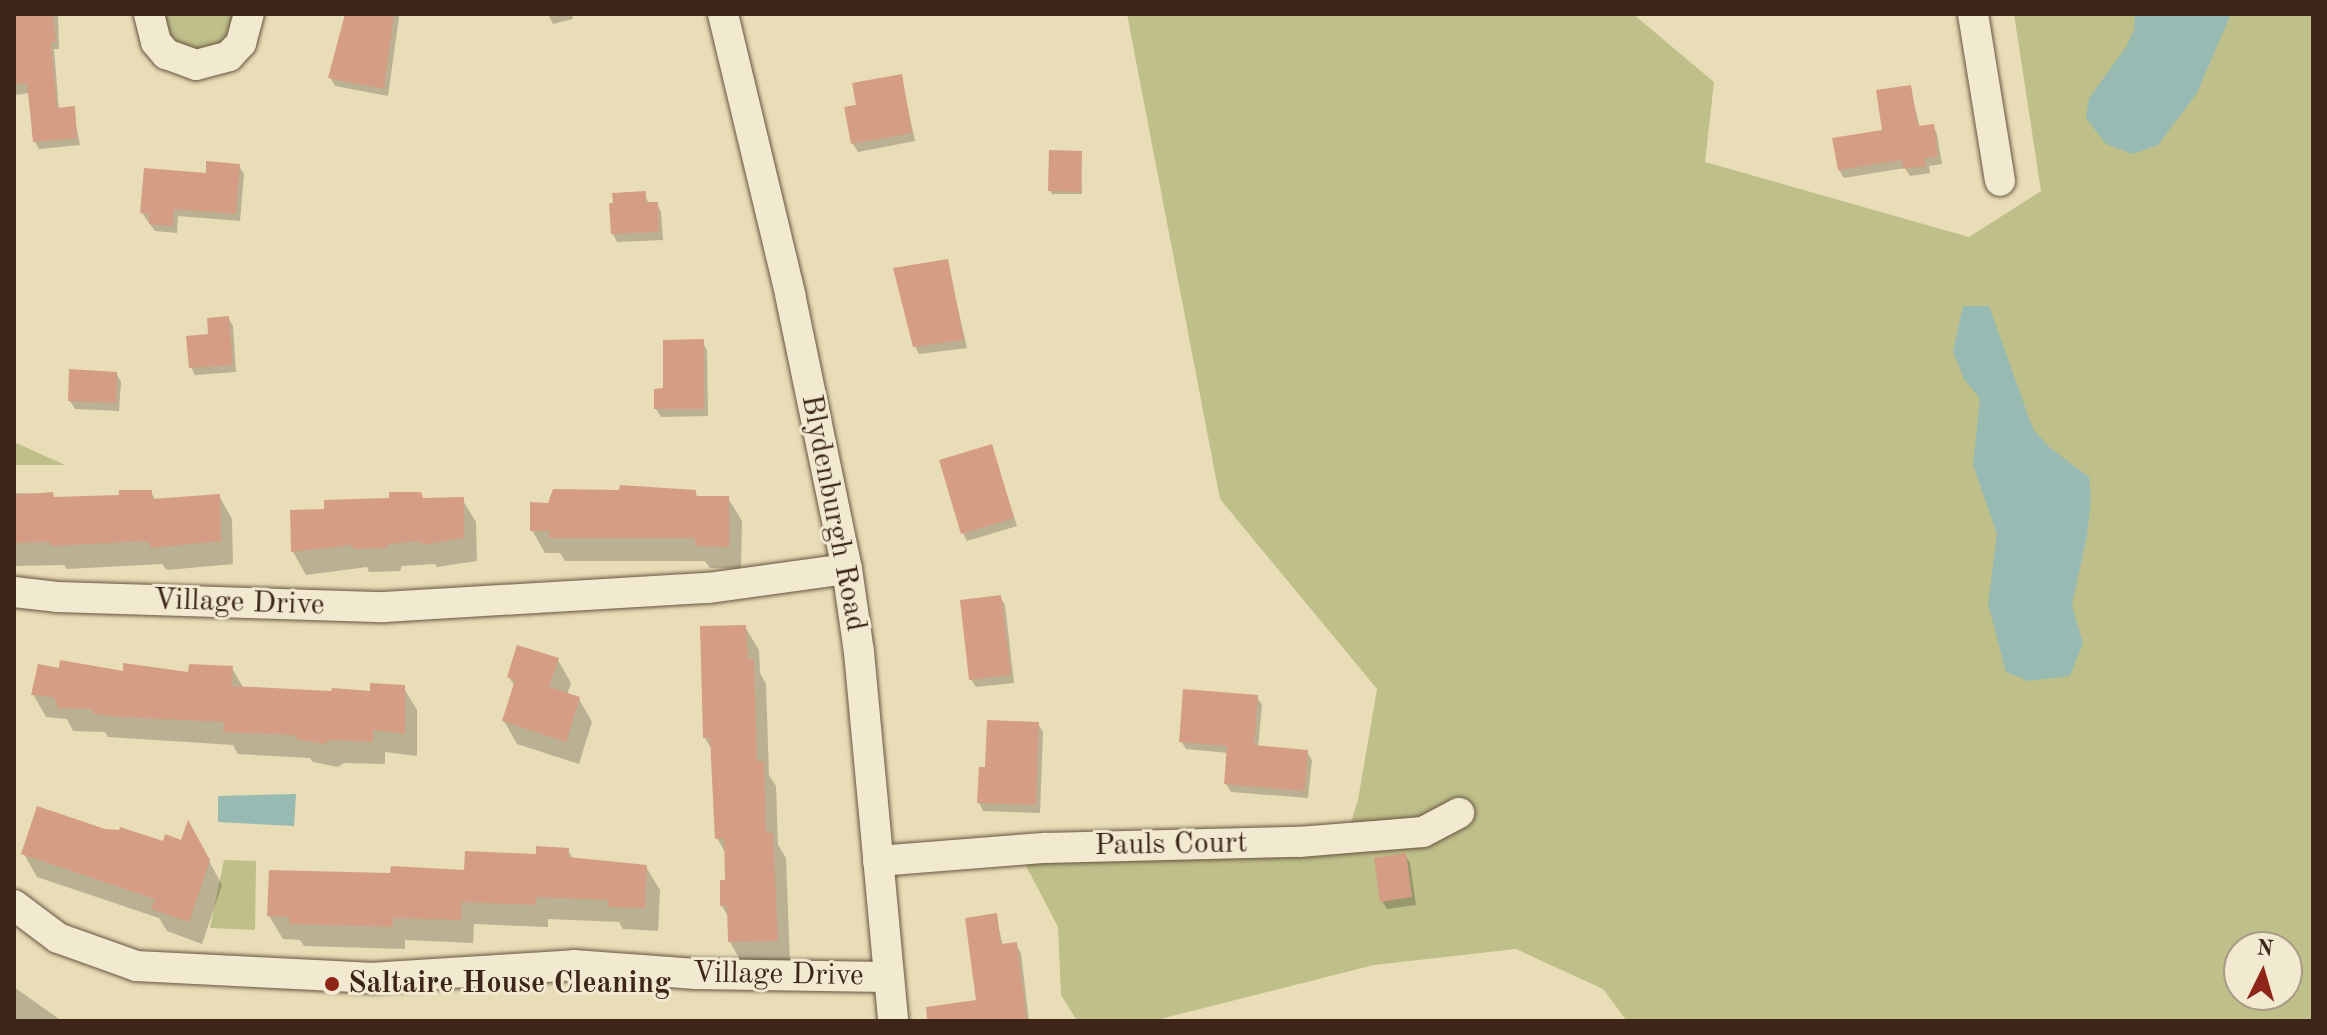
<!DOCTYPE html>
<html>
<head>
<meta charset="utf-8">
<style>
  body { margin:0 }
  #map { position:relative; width:2327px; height:1035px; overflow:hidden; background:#e9ddb7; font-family:"Old Standard TT",serif }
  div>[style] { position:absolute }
  .green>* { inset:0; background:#bebf89 }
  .water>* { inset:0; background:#97bbb2 }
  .shadow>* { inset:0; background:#0003 }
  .building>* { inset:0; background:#d59d84 }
  .roads { filter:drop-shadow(0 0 2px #685440) drop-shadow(0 0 2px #685440) }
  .street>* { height:30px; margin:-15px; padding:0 15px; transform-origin:15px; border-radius:15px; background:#f1e9d0 }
  .dots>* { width:22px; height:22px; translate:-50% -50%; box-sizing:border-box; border:4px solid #f1e9d0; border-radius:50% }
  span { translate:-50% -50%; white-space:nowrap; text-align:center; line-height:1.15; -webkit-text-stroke:6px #f1e9d0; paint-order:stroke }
  .street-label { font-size:30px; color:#3d2619 }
  .poi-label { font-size:30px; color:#3d2619; font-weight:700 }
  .left { translate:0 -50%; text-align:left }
  .frame { position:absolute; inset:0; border:16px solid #3d2619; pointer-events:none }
  .north { position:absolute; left:2223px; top:931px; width:80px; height:80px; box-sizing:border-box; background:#f1e9d0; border:2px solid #a99b87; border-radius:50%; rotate:5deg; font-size:22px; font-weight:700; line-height:32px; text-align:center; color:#3d2619 }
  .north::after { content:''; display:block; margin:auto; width:28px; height:36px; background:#8f2418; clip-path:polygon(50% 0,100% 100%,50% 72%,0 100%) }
</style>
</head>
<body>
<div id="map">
  <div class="green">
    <div style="clip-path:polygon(156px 14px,242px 14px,242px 23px,214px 55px,174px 49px)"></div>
    <div style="clip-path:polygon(evenodd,1127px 14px,1633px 14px,1714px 82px,1705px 162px,1969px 237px,2041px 191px,2014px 14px,2313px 14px,2313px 1021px,1627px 1021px,1603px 989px,1516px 949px,1374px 965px,1152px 1021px,1077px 1021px,1061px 995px,1058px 927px,1023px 860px,1342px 851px,1358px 800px,1377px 689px,1220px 499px,1127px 14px,2239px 947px,2287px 947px,2287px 995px,2239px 995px,2239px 947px)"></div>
    <div style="clip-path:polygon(14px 442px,65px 465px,14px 465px)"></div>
    <div style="clip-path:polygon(224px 860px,256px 861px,255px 930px,210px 928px)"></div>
  </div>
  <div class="water">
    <div style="clip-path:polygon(2135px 14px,2231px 14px,2197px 93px,2158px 145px,2133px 154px,2106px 144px,2086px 118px,2089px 98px,2126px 47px,2134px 30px)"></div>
    <div style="clip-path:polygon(1963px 306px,1989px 306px,2033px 429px,2049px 447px,2089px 477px,2091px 500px,2087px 536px,2072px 605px,2083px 643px,2070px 676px,2028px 681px,2006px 672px,1988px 604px,1997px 534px,1973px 465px,1980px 399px,1964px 379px,1953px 351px)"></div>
    <div style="clip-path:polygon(296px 794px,294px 826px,218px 822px,218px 796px)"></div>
  </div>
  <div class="shadow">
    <div style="clip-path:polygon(14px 14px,58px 14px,59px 49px,54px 49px,59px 110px,73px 108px,80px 145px,39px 149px,35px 142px,30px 93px,14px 95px)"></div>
    <div style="clip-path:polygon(346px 14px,397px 14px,399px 17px,388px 96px,335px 86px,330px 77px)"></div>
    <div style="clip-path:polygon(548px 14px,572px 14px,573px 19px,553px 24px)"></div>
    <div style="clip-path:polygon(901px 76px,915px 141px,858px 152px,853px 144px,858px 107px)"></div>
    <div style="clip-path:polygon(1910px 87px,1920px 128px,1933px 126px,1937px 134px,1942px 164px,1929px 166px,1930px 173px,1910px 176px,1905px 168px,1844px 178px,1839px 170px,1885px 132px)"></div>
    <div style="clip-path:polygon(1081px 153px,1082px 194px,1052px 194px,1050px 190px)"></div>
    <div style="clip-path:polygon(239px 166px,244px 174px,240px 221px,178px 216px,177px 233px,155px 231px,142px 213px,208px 175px)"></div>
    <div style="clip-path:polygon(644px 193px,649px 204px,657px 204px,661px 212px,663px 240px,617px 242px,613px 234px)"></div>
    <div style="clip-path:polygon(947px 261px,967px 348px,919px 354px,915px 346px)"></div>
    <div style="clip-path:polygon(228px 318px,233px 326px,236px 372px,195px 375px,191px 367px,211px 336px)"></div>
    <div style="clip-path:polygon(702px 341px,707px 350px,708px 416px,661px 417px,656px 409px,665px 390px)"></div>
    <div style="clip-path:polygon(116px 373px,121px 382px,119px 411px,75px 409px,70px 401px)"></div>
    <div style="clip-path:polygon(991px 446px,1017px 526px,967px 541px,963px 533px)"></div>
    <div style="clip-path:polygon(151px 492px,156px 501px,219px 496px,232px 519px,233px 564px,167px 570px,162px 564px,67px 569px,64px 565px,14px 566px,14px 493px,52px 494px,55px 499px,121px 497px)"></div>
    <div style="clip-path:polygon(695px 492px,698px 498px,728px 498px,742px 521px,741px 569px,710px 568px,705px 561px,565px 561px,560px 553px,545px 553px,532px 530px)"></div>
    <div style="clip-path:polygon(462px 499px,476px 522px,477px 561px,437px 567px,435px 564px,402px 566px,400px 571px,369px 572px,367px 567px,306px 575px,293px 552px,326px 511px)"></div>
    <div style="clip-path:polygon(1000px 597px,1005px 605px,1014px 683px,976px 687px,971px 679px)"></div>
    <div style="clip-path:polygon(745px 627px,759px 650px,760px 673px,766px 684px,769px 775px,776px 786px,778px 845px,786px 858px,790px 963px,743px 965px,730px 942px,729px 918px,722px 906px,727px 881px,726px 854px,717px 838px,713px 751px,705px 738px)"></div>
    <div style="clip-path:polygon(558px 660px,571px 683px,567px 695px,579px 699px,592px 722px,579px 764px,517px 744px,504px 721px,515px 687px,509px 677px)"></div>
    <div style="clip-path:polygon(232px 668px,244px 689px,372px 693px,403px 687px,417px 710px,417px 756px,385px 752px,385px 764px,344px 763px,338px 767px,313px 762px,310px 758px,238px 754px,233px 745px,108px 737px,105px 732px,73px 731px,67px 719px,46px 717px,33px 694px,60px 670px,190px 674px)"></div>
    <div style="clip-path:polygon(1257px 697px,1262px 705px,1258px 748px,1307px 752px,1312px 760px,1308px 798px,1231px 792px,1226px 784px,1229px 753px,1186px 749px,1181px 741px)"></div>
    <div style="clip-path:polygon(1038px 724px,1043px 732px,1040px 813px,983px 811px,979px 803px,987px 769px)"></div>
    <div style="clip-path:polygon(105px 830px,164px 844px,201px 846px,222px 885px,202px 944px,167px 931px,159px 918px,37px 877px,24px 854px)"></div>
    <div style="clip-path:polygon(568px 850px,573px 860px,646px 867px,660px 890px,658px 931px,623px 929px,619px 922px,548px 919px,548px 927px,474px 924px,473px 943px,405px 940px,405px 949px,304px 946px,300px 940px,283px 939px,269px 916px,392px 875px,466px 872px)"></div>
    <div style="clip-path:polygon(1405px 855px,1410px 863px,1416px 905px,1387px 909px,1382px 901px)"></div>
    <div style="clip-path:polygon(996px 916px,1003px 946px,1016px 945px,1021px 953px,1029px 1021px,956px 1021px,978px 1002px)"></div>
    <div style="clip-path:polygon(14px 987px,59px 1019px,60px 1021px,14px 1021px)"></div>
  </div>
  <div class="building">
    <div style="clip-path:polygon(14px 14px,53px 14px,56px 42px,51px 42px,57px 108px,75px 106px,77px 138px,33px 142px,27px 83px,14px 84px)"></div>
    <div style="clip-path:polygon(345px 14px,394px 14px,384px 89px,328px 78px)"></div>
    <div style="clip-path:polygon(902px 74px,912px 133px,851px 144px,844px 107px,856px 105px,852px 83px)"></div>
    <div style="clip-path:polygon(1911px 85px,1918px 126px,1934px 124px,1938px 157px,1925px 158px,1926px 166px,1903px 169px,1902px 160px,1838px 170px,1832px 138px,1882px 130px,1876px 90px)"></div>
    <div style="clip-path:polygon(1049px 150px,1082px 151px,1081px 192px,1048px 191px)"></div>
    <div style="clip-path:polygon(206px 161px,240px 164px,236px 214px,174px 209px,173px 226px,149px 224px,149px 214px,140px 213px,144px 168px,206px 173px)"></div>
    <div style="clip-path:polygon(646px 191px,646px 202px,658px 202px,659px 232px,611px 234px,609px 203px,613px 203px,612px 193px)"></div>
    <div style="clip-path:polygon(948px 259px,964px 340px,913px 347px,893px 268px)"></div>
    <div style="clip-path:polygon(229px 316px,233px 365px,189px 368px,186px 336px,208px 334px,207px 318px)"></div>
    <div style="clip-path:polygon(704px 339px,704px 409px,654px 409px,654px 389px,663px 388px,663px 340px)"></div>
    <div style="clip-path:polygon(69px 369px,117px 372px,116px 403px,68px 401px)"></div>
    <div style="clip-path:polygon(992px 444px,1014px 518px,961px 534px,939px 460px)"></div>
    <div style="clip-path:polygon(620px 485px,696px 490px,696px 496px,729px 496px,729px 547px,695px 546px,695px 538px,549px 538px,549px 531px,530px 531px,530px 502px,548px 503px,553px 489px,619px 490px)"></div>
    <div style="clip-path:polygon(119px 490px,152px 490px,152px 499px,220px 494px,221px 541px,151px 548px,147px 541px,51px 546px,49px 542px,14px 543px,14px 495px,53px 492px,54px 497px,119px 495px)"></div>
    <div style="clip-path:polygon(389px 492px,421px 492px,423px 498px,464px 497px,464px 538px,422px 545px,420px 541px,389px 544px,387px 548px,354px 549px,352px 545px,291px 552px,290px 510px,324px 509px,324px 500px,389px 498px)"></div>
    <div style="clip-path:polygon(1001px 595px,1011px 675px,969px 680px,960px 600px)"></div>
    <div style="clip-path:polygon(746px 625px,748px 659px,754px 659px,757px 761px,764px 761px,766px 833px,773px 833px,778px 941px,728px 942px,727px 906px,720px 906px,720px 880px,725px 880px,724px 838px,715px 839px,710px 738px,703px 738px,700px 626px)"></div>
    <div style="clip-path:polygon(517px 645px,559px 658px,549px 687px,580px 697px,566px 742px,502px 721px,515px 680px,507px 677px)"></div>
    <div style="clip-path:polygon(60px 660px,123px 671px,123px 663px,188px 672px,189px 664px,233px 666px,232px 686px,331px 691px,332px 688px,370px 691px,370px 683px,405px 685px,405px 734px,373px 730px,373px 742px,330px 740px,324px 744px,297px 739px,294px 735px,223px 732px,224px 722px,120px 717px,93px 714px,92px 709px,58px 708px,54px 697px,31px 695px,38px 664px,59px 668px)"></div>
    <div style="clip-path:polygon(1183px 689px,1258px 695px,1254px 745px,1308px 750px,1305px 791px,1224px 784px,1227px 746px,1179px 742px)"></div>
    <div style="clip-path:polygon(987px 720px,1039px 722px,1036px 805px,977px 803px,979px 767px,985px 767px)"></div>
    <div style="clip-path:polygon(37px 806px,105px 829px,119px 830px,120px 827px,163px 841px,165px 834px,181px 840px,188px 820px,210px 860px,189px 922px,151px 909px,155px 899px,21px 854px)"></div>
    <div style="clip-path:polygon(536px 846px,569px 848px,568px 857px,647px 865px,645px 908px,607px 907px,608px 900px,536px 897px,536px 905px,462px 902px,461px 920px,393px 918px,393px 927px,289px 924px,289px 917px,267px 916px,269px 870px,390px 873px,391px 866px,464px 870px,465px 851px,536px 854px)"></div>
    <div style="clip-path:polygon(1406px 853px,1412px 897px,1380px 902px,1374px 858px)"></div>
    <div style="clip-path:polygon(997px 913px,1001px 944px,1017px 942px,1027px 1021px,927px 1021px,926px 1007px,976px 1000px,965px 918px)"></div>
  </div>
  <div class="roads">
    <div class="street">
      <div style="left:149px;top:14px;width:29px;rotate:76deg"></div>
      <div style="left:156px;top:42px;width:16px;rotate:50deg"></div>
      <div style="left:166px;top:54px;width:32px;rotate:20deg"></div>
      <div style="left:196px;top:65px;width:34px;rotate:-15deg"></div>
      <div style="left:229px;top:56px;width:18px;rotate:-47deg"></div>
      <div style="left:241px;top:43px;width:30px;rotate:-75deg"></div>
      <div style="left:723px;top:14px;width:288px;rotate:76.5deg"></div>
      <div style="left:790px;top:294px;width:281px;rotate:78.3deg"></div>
      <div style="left:847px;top:569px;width:84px;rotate:81.8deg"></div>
      <div style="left:859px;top:652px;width:371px;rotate:84.7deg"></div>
      <div style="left:1973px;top:14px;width:169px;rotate:80.8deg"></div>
      <div style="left:14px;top:592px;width:43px;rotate:6.6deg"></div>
      <div style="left:57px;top:597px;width:327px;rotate:1.8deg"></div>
      <div style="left:384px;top:607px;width:325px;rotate:-3.4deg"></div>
      <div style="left:708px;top:588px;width:140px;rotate:-7.8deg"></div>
      <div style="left:878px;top:861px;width:168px;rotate:-4.5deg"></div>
      <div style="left:1045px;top:848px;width:254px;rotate:-1.4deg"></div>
      <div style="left:1299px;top:842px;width:124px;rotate:-4.6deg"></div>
      <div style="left:1423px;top:832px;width:41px;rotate:-27.8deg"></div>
      <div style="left:14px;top:905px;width:55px;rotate:36.9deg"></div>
      <div style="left:58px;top:938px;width:83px;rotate:19.7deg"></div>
      <div style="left:136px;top:966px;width:234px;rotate:2.9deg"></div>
      <div style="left:370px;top:978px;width:204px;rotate:-3.6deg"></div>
      <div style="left:574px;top:965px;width:122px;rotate:4.2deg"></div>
      <div style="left:696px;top:974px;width:190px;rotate:0.9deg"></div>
    </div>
  </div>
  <div class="dots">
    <div style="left:332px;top:984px;background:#8f2418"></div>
  </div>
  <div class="street-label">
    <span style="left:833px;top:513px;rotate:79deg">Blydenburgh Road</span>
    <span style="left:239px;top:603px;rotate:2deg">Village Drive</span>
    <span style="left:1171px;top:845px;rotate:-1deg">Pauls Court</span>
    <span style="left:778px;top:975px;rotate:1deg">Village Drive</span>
  </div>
  <div class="poi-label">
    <span class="left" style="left:348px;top:984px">Saltaire House Cleaning</span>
  </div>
  <div class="frame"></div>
  <div class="north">N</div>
</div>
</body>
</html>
